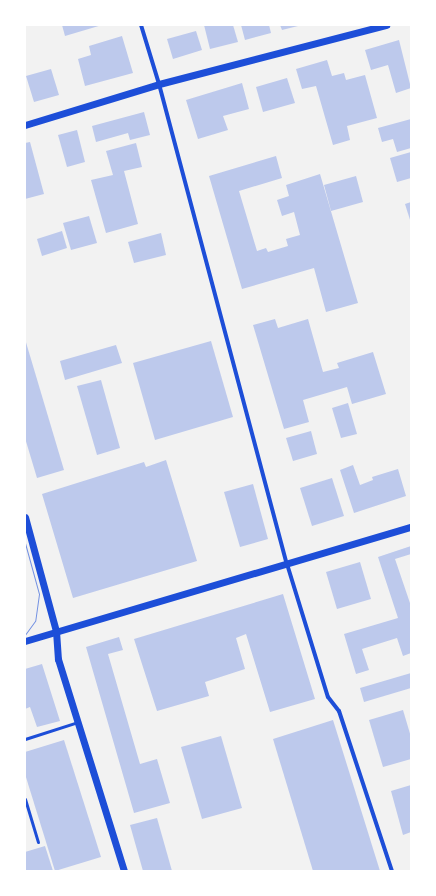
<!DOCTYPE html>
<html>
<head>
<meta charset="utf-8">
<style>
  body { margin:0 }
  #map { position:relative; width:436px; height:896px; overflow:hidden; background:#f2f2f2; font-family:"Roboto Condensed",sans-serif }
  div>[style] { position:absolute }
  .building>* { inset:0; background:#bdc9ec }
  .service>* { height:3px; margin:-1.5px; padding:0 1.5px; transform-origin:1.5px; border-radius:1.5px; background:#1d4ed8 }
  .minor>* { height:4px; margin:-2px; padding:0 2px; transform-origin:2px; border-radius:2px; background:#1d4ed8 }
  .tertiary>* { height:7px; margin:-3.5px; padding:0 3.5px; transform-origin:3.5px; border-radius:3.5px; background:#1d4ed8 }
  .tram>* { height:1px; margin:-0.5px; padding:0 0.5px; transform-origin:0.5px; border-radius:0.5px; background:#7290e2 }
  span { translate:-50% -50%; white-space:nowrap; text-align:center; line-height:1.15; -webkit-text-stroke:3px #fff; paint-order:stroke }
  .frame { position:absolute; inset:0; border:26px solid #fff; pointer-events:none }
</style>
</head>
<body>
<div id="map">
  <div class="building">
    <div style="clip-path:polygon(62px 25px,102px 25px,65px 36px)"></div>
    <div style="clip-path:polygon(204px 25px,233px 25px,238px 42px,210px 49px)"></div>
    <div style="clip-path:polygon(241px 25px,269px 25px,271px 33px,245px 40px)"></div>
    <div style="clip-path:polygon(280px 25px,298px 25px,298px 26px,282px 30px)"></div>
    <div style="clip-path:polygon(196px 31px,202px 50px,173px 59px,167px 39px)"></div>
    <div style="clip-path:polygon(122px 36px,133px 73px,85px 86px,78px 59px,91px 55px,89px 46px)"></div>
    <div style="clip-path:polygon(399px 40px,411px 88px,396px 93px,388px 65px,371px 70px,365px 50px)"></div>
    <div style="clip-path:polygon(327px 60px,332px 76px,344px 73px,346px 80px,365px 75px,377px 118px,347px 126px,350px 140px,333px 145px,316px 86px,302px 89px,296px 69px)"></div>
    <div style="clip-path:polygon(51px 69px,59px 95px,34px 102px,26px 76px)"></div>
    <div style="clip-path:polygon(287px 78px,295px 103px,263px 112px,256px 87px)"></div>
    <div style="clip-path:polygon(242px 83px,249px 109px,223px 116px,228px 130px,198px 139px,186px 100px)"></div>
    <div style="clip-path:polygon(144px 112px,150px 135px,130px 140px,128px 133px,96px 142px,92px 126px)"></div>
    <div style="clip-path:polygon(411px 119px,411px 148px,397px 152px,393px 139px,382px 142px,378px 128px)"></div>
    <div style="clip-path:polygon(77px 130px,85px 162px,67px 167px,58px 135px)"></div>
    <div style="clip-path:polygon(30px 142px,44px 194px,25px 199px,25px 143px)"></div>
    <div style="clip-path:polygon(136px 143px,142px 167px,124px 171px,138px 224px,106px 233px,91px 180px,113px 175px,106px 151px)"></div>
    <div style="clip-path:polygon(411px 152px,411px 178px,397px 182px,390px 158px)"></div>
    <div style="clip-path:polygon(276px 156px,282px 178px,239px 191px,257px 251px,266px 248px,268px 252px,288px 246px,286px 239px,300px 235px,294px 212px,282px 216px,277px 200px,289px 196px,286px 185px,320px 174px,358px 303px,326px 312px,314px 268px,242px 289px,209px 176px)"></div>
    <div style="clip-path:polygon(356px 176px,363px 202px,331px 211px,324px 185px)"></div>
    <div style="clip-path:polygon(411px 202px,411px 223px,405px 204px)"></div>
    <div style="clip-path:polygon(89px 216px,97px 243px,71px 250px,63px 223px)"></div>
    <div style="clip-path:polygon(62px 231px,67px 248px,42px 256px,37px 239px)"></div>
    <div style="clip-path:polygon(161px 233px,166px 255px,134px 263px,128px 242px)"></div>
    <div style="clip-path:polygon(275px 319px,278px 328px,308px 319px,323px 372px,339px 368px,337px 363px,373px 352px,386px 394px,352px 404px,347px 387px,303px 400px,309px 422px,284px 429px,253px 325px)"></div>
    <div style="clip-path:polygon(25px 339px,64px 470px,37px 478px,25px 438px)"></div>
    <div style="clip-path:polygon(211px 341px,233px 417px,155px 440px,133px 363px)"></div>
    <div style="clip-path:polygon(116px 345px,122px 363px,65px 380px,60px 361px)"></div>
    <div style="clip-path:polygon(101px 380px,120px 448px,97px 455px,77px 386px)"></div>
    <div style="clip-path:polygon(348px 403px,357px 434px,341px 438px,332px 408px)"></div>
    <div style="clip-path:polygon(311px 431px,317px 454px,293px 461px,286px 438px)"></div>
    <div style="clip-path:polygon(166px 460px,197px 561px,73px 598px,42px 494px,144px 462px,146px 467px)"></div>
    <div style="clip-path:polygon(353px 465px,360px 485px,373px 480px,372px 477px,398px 469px,406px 496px,354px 513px,340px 470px)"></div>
    <div style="clip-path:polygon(332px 478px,344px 516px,312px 526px,300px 488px)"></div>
    <div style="clip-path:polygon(253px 484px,268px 539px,240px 547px,224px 492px)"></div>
    <div style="clip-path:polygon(411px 546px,411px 554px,395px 559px,411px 606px,411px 653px,403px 656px,397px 638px,362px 649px,369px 670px,356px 674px,344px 634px,398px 618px,378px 557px)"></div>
    <div style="clip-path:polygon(360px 562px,371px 599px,337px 609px,326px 572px)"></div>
    <div style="clip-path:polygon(283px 594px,315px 699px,270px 712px,246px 634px,236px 638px,245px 669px,205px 682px,209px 696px,157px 711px,134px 639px)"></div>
    <div style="clip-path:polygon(119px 637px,123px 650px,108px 654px,140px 764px,157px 759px,170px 803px,134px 813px,86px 647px)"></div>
    <div style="clip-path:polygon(42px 664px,60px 721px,37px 727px,30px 707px,25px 709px,25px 669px)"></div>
    <div style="clip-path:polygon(411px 673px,411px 688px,364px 702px,360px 688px)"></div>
    <div style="clip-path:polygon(403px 710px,411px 737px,411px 759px,383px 767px,369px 720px)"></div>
    <div style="clip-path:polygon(333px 720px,380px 871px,313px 871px,273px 739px)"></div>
    <div style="clip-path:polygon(221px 736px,242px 808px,202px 819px,181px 747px)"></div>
    <div style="clip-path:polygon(64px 740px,101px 857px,55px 871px,25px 774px,25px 752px)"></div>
    <div style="clip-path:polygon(411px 785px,411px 832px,403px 835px,391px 791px)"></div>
    <div style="clip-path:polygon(157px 818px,172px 871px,143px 871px,130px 825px)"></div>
    <div style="clip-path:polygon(45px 846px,53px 871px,25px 871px,25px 852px)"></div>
  </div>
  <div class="service">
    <div style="left:25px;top:739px;width:56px;rotate:-17.8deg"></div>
    <div style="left:25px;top:799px;width:45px;rotate:73.2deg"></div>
  </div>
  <div class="minor">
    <div style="left:141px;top:25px;width:62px;rotate:73deg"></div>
    <div style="left:159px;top:84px;width:497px;rotate:75.1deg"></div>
    <div style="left:287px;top:564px;width:139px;rotate:72.9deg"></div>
    <div style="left:328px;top:697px;width:18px;rotate:52deg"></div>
    <div style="left:339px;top:711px;width:169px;rotate:71.7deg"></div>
  </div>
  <div class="tertiary">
    <div style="left:25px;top:125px;width:140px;rotate:-17deg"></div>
    <div style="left:159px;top:84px;width:235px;rotate:-14.6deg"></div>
    <div style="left:25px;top:517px;width:118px;rotate:74.8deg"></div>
    <div style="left:56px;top:631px;width:28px;rotate:86deg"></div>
    <div style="left:58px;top:659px;width:222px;rotate:72.7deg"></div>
    <div style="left:25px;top:641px;width:402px;rotate:-16.5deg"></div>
  </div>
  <div class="tram">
    <div style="left:25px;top:543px;width:53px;rotate:74.6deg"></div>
    <div style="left:39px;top:594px;width:27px;rotate:98deg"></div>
    <div style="left:35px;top:621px;width:17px;rotate:126deg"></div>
  </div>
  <div class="frame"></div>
</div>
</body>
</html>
